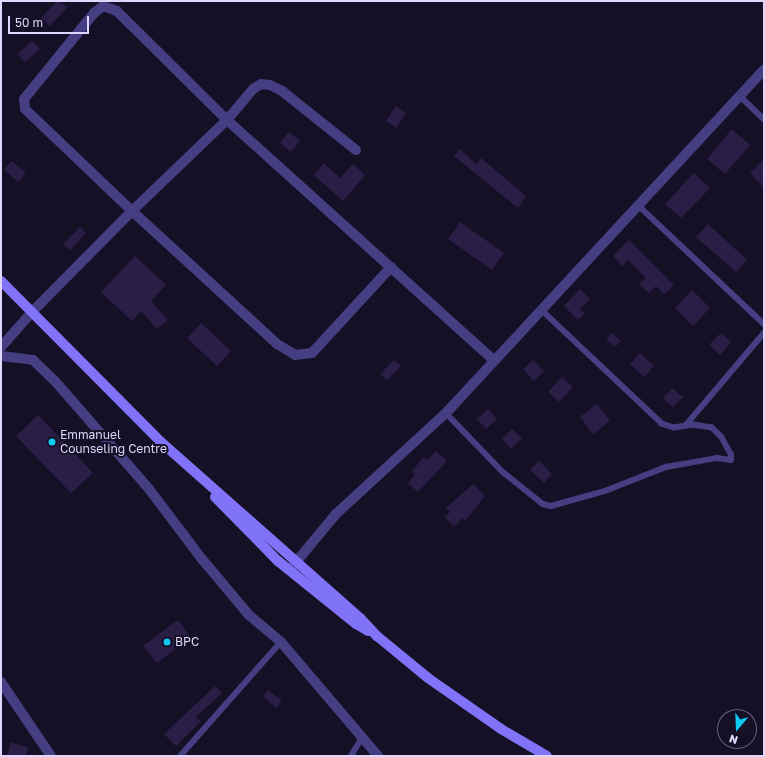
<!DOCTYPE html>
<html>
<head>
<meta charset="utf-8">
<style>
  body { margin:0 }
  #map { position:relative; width:765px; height:757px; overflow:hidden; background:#161026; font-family:"Golos Text",sans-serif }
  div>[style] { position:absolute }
  .building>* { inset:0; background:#291e46 }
  .service>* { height:5.5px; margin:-2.75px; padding:0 2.75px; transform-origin:2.75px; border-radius:2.75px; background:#463e82 }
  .minor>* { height:10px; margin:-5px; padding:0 5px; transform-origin:5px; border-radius:5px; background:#463e82 }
  .tertiary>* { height:10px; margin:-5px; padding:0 5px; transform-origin:5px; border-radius:5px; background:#463e82 }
  .secondary>* { height:10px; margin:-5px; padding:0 5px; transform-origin:5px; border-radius:5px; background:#8173f8 }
  .dots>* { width:11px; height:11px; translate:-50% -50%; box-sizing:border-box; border:2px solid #161026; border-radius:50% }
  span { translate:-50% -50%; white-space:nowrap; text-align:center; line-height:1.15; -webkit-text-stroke:4px #161026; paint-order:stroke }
  .poi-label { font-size:12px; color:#dfd7fd }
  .left { translate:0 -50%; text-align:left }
  .frame { position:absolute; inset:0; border:2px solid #dfd7fd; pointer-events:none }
  .north { position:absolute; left:717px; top:709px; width:40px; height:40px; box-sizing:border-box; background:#161026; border:1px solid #66607c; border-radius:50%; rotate:199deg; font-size:11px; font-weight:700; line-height:16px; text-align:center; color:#dfd7fd }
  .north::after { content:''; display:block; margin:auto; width:14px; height:18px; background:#0ec9f2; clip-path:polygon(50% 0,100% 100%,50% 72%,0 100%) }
  .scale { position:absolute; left:8px; top:16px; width:81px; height:18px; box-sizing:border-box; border:2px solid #dfd7fd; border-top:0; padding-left:5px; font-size:12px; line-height:14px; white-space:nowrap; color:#dfd7fd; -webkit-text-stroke:3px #161026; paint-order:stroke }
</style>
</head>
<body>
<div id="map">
  <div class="building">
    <div style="clip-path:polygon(57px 1px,68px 7px,50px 26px,41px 18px)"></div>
    <div style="clip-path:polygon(32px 41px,40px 49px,25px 62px,17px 54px)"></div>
    <div style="clip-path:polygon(396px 106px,406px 113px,396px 128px,386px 121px)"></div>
    <div style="clip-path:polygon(732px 129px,750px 145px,725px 174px,707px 159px)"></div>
    <div style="clip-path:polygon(289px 132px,300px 141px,291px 152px,280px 143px)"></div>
    <div style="clip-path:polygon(460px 149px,476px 164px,481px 158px,526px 196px,518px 208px,454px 156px)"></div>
    <div style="clip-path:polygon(764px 159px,764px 188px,750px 173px)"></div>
    <div style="clip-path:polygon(12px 161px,26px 173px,18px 182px,4px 169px)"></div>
    <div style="clip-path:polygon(324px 163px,340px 178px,353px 164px,365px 175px,343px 201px,314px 175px)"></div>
    <div style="clip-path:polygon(694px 173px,710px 188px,681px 218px,665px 204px)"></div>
    <div style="clip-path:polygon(460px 222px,504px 253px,492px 270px,448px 239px)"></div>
    <div style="clip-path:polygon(708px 224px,747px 260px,736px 272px,696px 237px)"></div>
    <div style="clip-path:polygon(80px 227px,86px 233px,70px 250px,63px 244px)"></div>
    <div style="clip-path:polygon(629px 240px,674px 285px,664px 294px,656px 286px,649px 293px,639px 284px,646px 278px,628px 260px,622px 266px,613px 256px)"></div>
    <div style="clip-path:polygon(135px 256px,166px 285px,151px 301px,168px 320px,157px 329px,141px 311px,132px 321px,101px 292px)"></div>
    <div style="clip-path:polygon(580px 289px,590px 299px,580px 309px,585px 313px,578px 320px,564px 306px)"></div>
    <div style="clip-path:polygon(692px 290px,710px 308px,693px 326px,675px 308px)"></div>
    <div style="clip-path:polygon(201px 323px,231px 351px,217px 366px,187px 338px)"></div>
    <div style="clip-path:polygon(611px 333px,621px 341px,615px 347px,606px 339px)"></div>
    <div style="clip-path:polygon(721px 333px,731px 342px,720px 355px,709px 345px)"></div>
    <div style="clip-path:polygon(640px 353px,654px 366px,644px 377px,630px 364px)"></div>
    <div style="clip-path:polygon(394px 360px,401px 366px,387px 380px,380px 374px)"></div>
    <div style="clip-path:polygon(533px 360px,544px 371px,534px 381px,523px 369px)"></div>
    <div style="clip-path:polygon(562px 377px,573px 387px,559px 402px,548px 392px)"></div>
    <div style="clip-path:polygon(672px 388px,683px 397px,673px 407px,663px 398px)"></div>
    <div style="clip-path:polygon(597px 404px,610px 421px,593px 434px,580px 417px)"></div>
    <div style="clip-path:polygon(488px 409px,497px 419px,486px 429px,477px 419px)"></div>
    <div style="clip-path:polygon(38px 415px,93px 473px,71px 493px,16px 436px)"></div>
    <div style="clip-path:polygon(512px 429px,522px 438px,511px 449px,502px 439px)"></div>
    <div style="clip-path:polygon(436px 451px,447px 461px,418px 492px,408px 483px,415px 474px,412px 471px,424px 457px,427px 460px)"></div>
    <div style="clip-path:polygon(539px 461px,552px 474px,544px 483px,530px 470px)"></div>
    <div style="clip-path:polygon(473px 484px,485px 496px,465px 521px,462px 518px,454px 527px,445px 517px,450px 512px,446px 508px)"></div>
    <div style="clip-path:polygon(178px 620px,191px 637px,157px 663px,143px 646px)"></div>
    <div style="clip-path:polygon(215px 686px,222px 693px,196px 717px,201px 721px,176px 746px,164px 734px)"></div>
    <div style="clip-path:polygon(268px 690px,282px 701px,276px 708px,263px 696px)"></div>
    <div style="clip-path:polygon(11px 742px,28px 748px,26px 756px,7px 756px)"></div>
  </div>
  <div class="service">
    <div style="left:739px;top:95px;width:35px;rotate:44deg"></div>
    <div style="left:639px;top:206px;width:172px;rotate:43.3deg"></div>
    <div style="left:446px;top:413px;width:82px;rotate:46deg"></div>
    <div style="left:503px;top:472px;width:51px;rotate:38.7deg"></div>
    <div style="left:543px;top:504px;width:8px;rotate:14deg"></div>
    <div style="left:551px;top:506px;width:56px;rotate:-15.5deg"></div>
    <div style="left:605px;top:491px;width:66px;rotate:-21.5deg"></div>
    <div style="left:666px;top:467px;width:52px;rotate:-10deg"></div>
    <div style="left:717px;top:458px;width:14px;rotate:8deg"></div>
    <div style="left:731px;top:460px;width:5px;rotate:-90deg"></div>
    <div style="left:731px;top:455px;width:21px;rotate:-119deg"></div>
    <div style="left:721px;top:437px;width:13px;rotate:-135deg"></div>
    <div style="left:712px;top:428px;width:19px;rotate:-171deg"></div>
    <div style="left:693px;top:425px;width:19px;rotate:171deg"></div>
    <div style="left:674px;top:428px;width:13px;rotate:-162deg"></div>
    <div style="left:662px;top:424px;width:166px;rotate:-136.7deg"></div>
    <div style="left:686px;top:425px;width:121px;rotate:-49.7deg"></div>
    <div style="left:181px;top:755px;width:151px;rotate:-48.5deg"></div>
    <div style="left:351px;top:756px;width:23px;rotate:-59deg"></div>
  </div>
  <div class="minor">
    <div style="left:356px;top:150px;width:95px;rotate:-141.4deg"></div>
    <div style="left:282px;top:91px;width:13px;rotate:-153deg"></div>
    <div style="left:270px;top:85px;width:9px;rotate:-174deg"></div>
    <div style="left:261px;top:84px;width:9px;rotate:148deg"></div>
    <div style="left:253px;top:89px;width:40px;rotate:130deg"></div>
    <div style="left:227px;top:120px;width:359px;rotate:42deg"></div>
    <div style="left:33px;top:311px;width:141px;rotate:-45.3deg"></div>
    <div style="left:132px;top:211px;width:132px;rotate:-43.8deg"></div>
    <div style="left:227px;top:120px;width:155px;rotate:-135.3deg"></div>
    <div style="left:117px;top:11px;width:15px;rotate:-160deg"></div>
    <div style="left:103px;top:6px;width:11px;rotate:142deg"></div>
    <div style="left:94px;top:13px;width:103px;rotate:129.1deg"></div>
    <div style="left:29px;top:93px;width:8px;rotate:130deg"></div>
    <div style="left:24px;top:99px;width:10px;rotate:84deg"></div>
    <div style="left:25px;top:109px;width:148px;rotate:43.6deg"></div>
    <div style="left:132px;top:211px;width:197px;rotate:42.5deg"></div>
    <div style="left:277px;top:344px;width:21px;rotate:31deg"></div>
    <div style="left:295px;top:355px;width:17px;rotate:-7deg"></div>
    <div style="left:312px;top:353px;width:117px;rotate:-47.4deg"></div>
    <div style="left:1px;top:356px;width:32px;rotate:7deg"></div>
    <div style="left:33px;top:360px;width:29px;rotate:44deg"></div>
    <div style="left:54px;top:380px;width:145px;rotate:48.9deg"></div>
    <div style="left:149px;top:489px;width:88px;rotate:52.9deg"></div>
    <div style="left:202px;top:559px;width:73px;rotate:50deg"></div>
    <div style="left:249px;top:615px;width:42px;rotate:40.2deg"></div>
    <div style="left:281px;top:642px;width:150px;rotate:49.6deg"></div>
    <div style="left:1px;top:682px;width:89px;rotate:56deg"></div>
  </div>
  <div class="tertiary">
    <div style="left:1px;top:347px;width:48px;rotate:-48.4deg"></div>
    <div style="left:291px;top:568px;width:70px;rotate:-50.2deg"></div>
    <div style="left:336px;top:514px;width:149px;rotate:-42.6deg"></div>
    <div style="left:446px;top:413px;width:468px;rotate:-47.2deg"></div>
  </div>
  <div class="secondary">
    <div style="left:1px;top:281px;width:227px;rotate:45.2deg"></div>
    <div style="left:161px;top:442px;width:266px;rotate:41.5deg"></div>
    <div style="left:360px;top:618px;width:25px;rotate:47deg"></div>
    <div style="left:377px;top:636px;width:66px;rotate:39.5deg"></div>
    <div style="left:428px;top:678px;width:89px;rotate:34.9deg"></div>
    <div style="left:501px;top:729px;width:53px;rotate:30.4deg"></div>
    <div style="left:215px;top:497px;width:90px;rotate:45.5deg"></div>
    <div style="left:278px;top:561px;width:100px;rotate:38.9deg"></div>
    <div style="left:356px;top:624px;width:14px;rotate:30deg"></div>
  </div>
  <div class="dots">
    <div style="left:52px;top:442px;background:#0ec9f2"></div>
    <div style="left:167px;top:642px;background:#0ec9f2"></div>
  </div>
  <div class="poi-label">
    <span class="left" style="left:60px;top:442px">Emmanuel<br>Counseling Centre</span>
    <span class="left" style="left:175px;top:642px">BPC</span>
  </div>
  <div class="frame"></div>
  <div class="north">N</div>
  <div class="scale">50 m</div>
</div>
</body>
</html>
